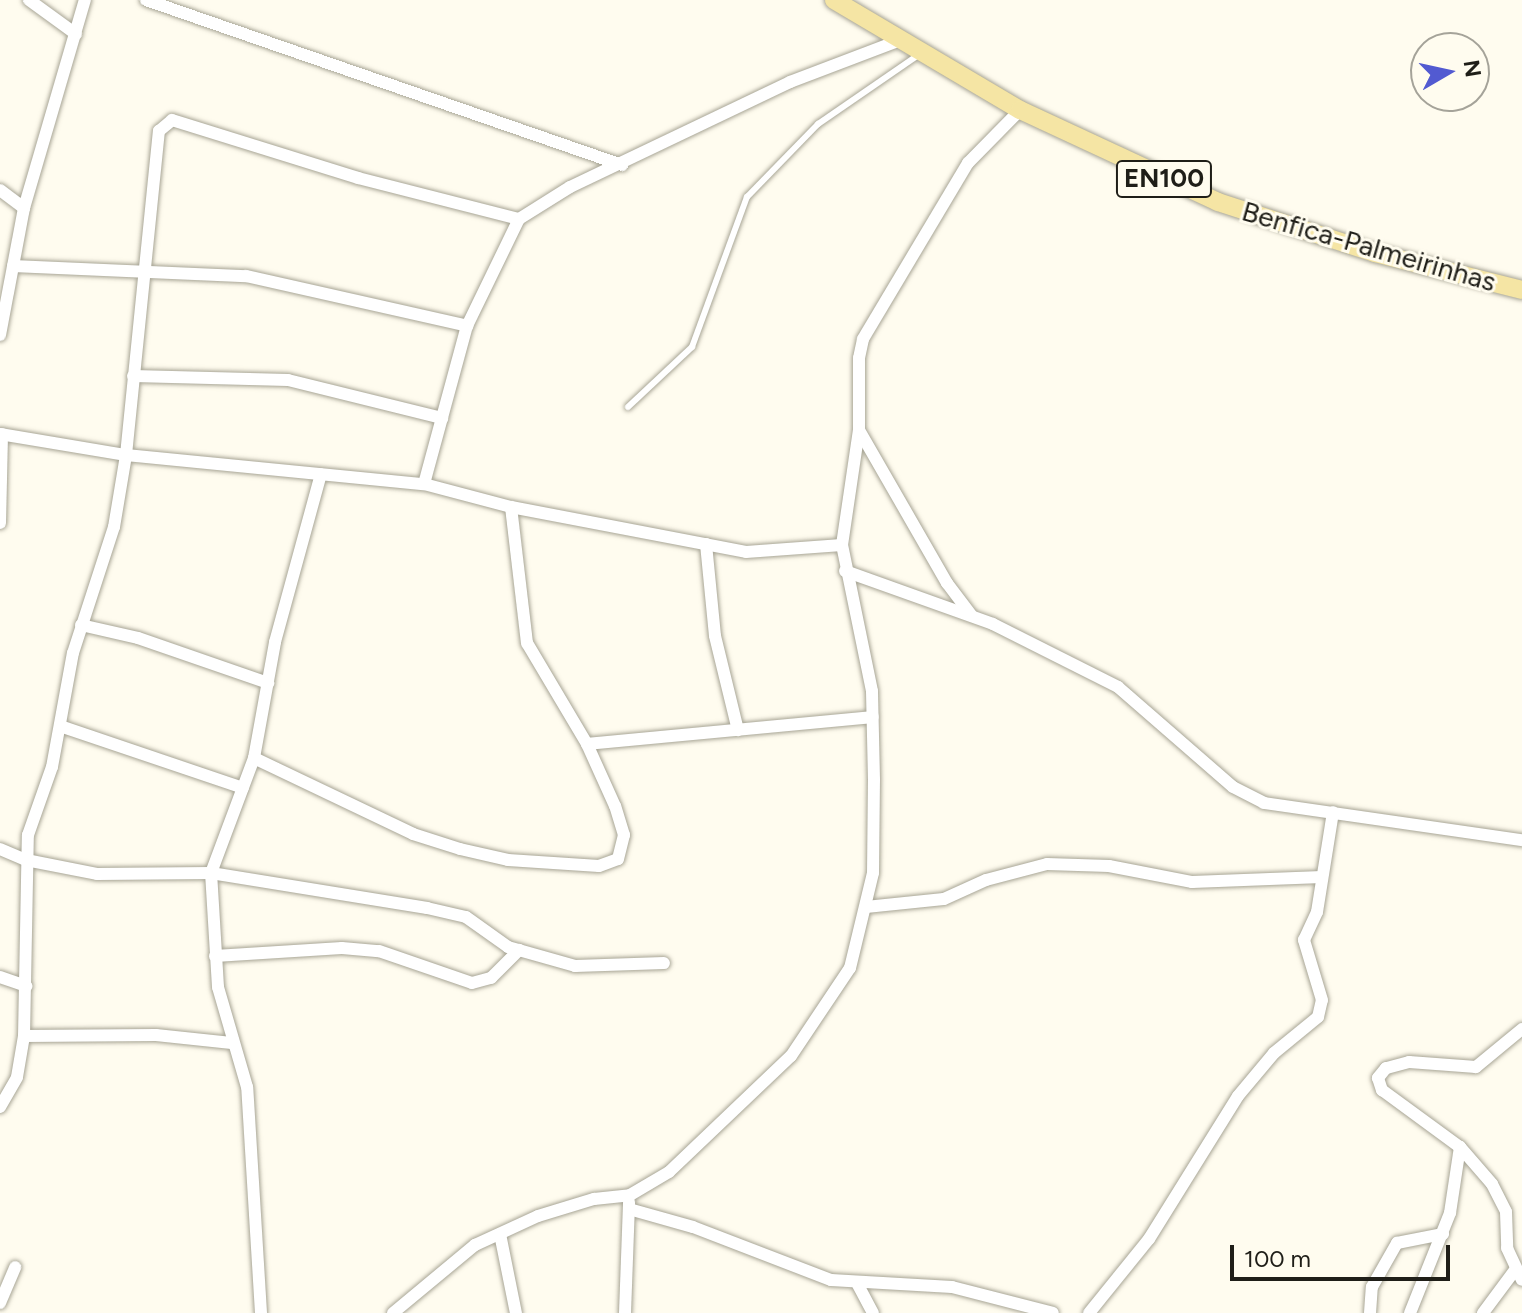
<!DOCTYPE html>
<html>
<head>
<meta charset="utf-8">
<style>
  body { margin:0 }
  #map { position:relative; width:1522px; height:1313px; overflow:hidden; background:#fffcef; font-family:Figtree,sans-serif }
  div>[style] { position:absolute }
  .roads { filter:drop-shadow(0 0 2px #a8a595) drop-shadow(0 0 2px #a8a595) }
  .lane>* { height:6px; margin:-3px; padding:0 3px; transform-origin:3px; border-radius:3px; background:#fff }
  .street>* { height:12px; margin:-6px; padding:0 6px; transform-origin:6px; border-radius:6px; background:#fff }
  .primary>* { height:18px; margin:-9px; padding:0 9px; transform-origin:9px; border-radius:9px; background:#f5e5a4 }
  span { translate:-50% -50%; white-space:nowrap; text-align:center; line-height:1.15; -webkit-text-stroke:6px #fffcef; paint-order:stroke }
  .shield-label span { padding:2px 6px; background:#fffcef; border:2px solid; border-radius:6px; -webkit-text-stroke-width:0 }
  .shield-label { font-size:26px; color:#1f1e18; font-weight:700 }
  .street-label { font-size:28px; color:#1f1e18 }
  .north { position:absolute; left:1410px; top:32px; width:80px; height:80px; box-sizing:border-box; background:#fffcef; border:2px solid #a5a399; border-radius:50%; rotate:81deg; font-size:22px; font-weight:700; line-height:32px; text-align:center; color:#1f1e18 }
  .north::after { content:''; display:block; margin:auto; width:28px; height:36px; background:#525ad1; clip-path:polygon(50% 0,100% 100%,50% 72%,0 100%) }
  .scale { position:absolute; left:1230px; top:1245px; width:220px; height:36px; box-sizing:border-box; border:4px solid #1f1e18; border-top:0; padding-left:10px; font-size:24px; line-height:28px; white-space:nowrap; color:#1f1e18; -webkit-text-stroke:6px #fffcef; paint-order:stroke }
</style>
</head>
<body>
<div id="map">
  <div class="roads">
    <div class="lane">
      <div style="left:628px;top:407px;width:88px;rotate:-43.2deg"></div>
      <div style="left:692px;top:347px;width:160px;rotate:-69.9deg"></div>
      <div style="left:747px;top:197px;width:102px;rotate:-45.8deg"></div>
      <div style="left:818px;top:124px;width:124px;rotate:-34.5deg"></div>
    </div>
    <div class="street">
      <div style="left:29px;top:0;width:58px;rotate:35.9deg"></div>
      <div style="left:146px;top:0;width:504px;rotate:19.12deg"></div>
      <div style="left:0;top:190px;width:30px;rotate:37deg"></div>
      <div style="left:13px;top:266px;width:233px;rotate:2.5deg"></div>
      <div style="left:246px;top:276px;width:227px;rotate:12.7deg"></div>
      <div style="left:0;top:335px;width:129px;rotate:-79.3deg"></div>
      <div style="left:24px;top:208px;width:217px;rotate:-73.7deg"></div>
      <div style="left:133px;top:376px;width:155px;rotate:1.5deg"></div>
      <div style="left:288px;top:380px;width:159px;rotate:13.9deg"></div>
      <div style="left:859px;top:430px;width:177px;rotate:60.1deg"></div>
      <div style="left:947px;top:583px;width:40px;rotate:53deg"></div>
      <div style="left:0;top:434px;width:128px;rotate:9.5deg"></div>
      <div style="left:126px;top:455px;width:299px;rotate:5.6deg"></div>
      <div style="left:424px;top:484px;width:90px;rotate:14.8deg"></div>
      <div style="left:511px;top:507px;width:239px;rotate:10.8deg"></div>
      <div style="left:746px;top:552px;width:96px;rotate:-4.2deg"></div>
      <div style="left:424px;top:484px;width:164px;rotate:-74.8deg"></div>
      <div style="left:467px;top:326px;width:119px;rotate:-64.1deg"></div>
      <div style="left:519px;top:219px;width:60px;rotate:-32.1deg"></div>
      <div style="left:570px;top:187px;width:244px;rotate:-25.5deg"></div>
      <div style="left:790px;top:82px;width:116px;rotate:-20.8deg"></div>
      <div style="left:0;top:523px;width:89px;rotate:-88.7deg"></div>
      <div style="left:706px;top:544px;width:92px;rotate:84.4deg"></div>
      <div style="left:715px;top:636px;width:97px;rotate:76.3deg"></div>
      <div style="left:845px;top:571px;width:157px;rotate:19.7deg"></div>
      <div style="left:993px;top:624px;width:140px;rotate:26.7deg"></div>
      <div style="left:1118px;top:687px;width:152px;rotate:41deg"></div>
      <div style="left:1233px;top:787px;width:35px;rotate:27deg"></div>
      <div style="left:1264px;top:803px;width:261px;rotate:8.2deg"></div>
      <div style="left:81px;top:625px;width:58px;rotate:12.8deg"></div>
      <div style="left:138px;top:638px;width:138px;rotate:19.1deg"></div>
      <div style="left:60px;top:726px;width:193px;rotate:18.7deg"></div>
      <div style="left:587px;top:744px;width:287px;rotate:-5.4deg"></div>
      <div style="left:254px;top:758px;width:176px;rotate:25.5deg"></div>
      <div style="left:413px;top:834px;width:49px;rotate:17.7deg"></div>
      <div style="left:460px;top:849px;width:49px;rotate:12.9deg"></div>
      <div style="left:508px;top:860px;width:91px;rotate:3.8deg"></div>
      <div style="left:599px;top:866px;width:20px;rotate:-20deg"></div>
      <div style="left:618px;top:859px;width:25px;rotate:-76deg"></div>
      <div style="left:624px;top:835px;width:30px;rotate:-107deg"></div>
      <div style="left:615px;top:806px;width:68px;rotate:-114.3deg"></div>
      <div style="left:587px;top:744px;width:117px;rotate:-120.7deg"></div>
      <div style="left:527px;top:643px;width:137px;rotate:-96.7deg"></div>
      <div style="left:0;top:849px;width:28px;rotate:23deg"></div>
      <div style="left:26px;top:860px;width:72px;rotate:11.2deg"></div>
      <div style="left:97px;top:874px;width:114px;rotate:-0.5deg"></div>
      <div style="left:211px;top:873px;width:219px;rotate:9.2deg"></div>
      <div style="left:427px;top:908px;width:40px;rotate:13deg"></div>
      <div style="left:466px;top:917px;width:52px;rotate:35.5deg"></div>
      <div style="left:508px;top:947px;width:70px;rotate:15.8deg"></div>
      <div style="left:575px;top:966px;width:89px;rotate:-1.9deg"></div>
      <div style="left:866px;top:907px;width:78px;rotate:-5.9deg"></div>
      <div style="left:944px;top:899px;width:46px;rotate:-24.3deg"></div>
      <div style="left:986px;top:880px;width:63px;rotate:-14.7deg"></div>
      <div style="left:1047px;top:864px;width:62px;rotate:1.8deg"></div>
      <div style="left:1109px;top:866px;width:85px;rotate:10.9deg"></div>
      <div style="left:1192px;top:882px;width:130px;rotate:-2.2deg"></div>
      <div style="left:215px;top:956px;width:127px;rotate:-3.6deg"></div>
      <div style="left:342px;top:948px;width:37px;rotate:5deg"></div>
      <div style="left:379px;top:951px;width:98px;rotate:19deg"></div>
      <div style="left:472px;top:983px;width:20px;rotate:-15deg"></div>
      <div style="left:491px;top:978px;width:40px;rotate:-45deg"></div>
      <div style="left:0;top:977px;width:28px;rotate:19deg"></div>
      <div style="left:1522px;top:1029px;width:60px;rotate:140.4deg"></div>
      <div style="left:1476px;top:1067px;width:67px;rotate:-175.7deg"></div>
      <div style="left:1409px;top:1062px;width:24px;rotate:165deg"></div>
      <div style="left:1386px;top:1068px;width:13px;rotate:129deg"></div>
      <div style="left:1378px;top:1078px;width:13px;rotate:72deg"></div>
      <div style="left:1382px;top:1090px;width:97px;rotate:36.2deg"></div>
      <div style="left:1460px;top:1147px;width:49px;rotate:49.1deg"></div>
      <div style="left:1492px;top:1184px;width:31px;rotate:63deg"></div>
      <div style="left:1506px;top:1212px;width:36px;rotate:88deg"></div>
      <div style="left:1507px;top:1248px;width:35px;rotate:65deg"></div>
      <div style="left:24px;top:1036px;width:132px;rotate:-0.4deg"></div>
      <div style="left:156px;top:1035px;width:76px;rotate:6deg"></div>
      <div style="left:0;top:1107px;width:34px;rotate:-60deg"></div>
      <div style="left:17px;top:1077px;width:42px;rotate:-80.3deg"></div>
      <div style="left:24px;top:1036px;width:201px;rotate:-88.9deg"></div>
      <div style="left:28px;top:835px;width:72px;rotate:-70.6deg"></div>
      <div style="left:52px;top:767px;width:116px;rotate:-79.6deg"></div>
      <div style="left:73px;top:653px;width:133px;rotate:-72deg"></div>
      <div style="left:114px;top:527px;width:73px;rotate:-80.5deg"></div>
      <div style="left:126px;top:455px;width:326px;rotate:-84.2deg"></div>
      <div style="left:159px;top:131px;width:17px;rotate:-40deg"></div>
      <div style="left:172px;top:120px;width:195px;rotate:17.3deg"></div>
      <div style="left:358px;top:178px;width:166px;rotate:14.3deg"></div>
      <div style="left:629px;top:1209px;width:66px;rotate:15.7deg"></div>
      <div style="left:693px;top:1227px;width:148px;rotate:21deg"></div>
      <div style="left:831px;top:1280px;width:121px;rotate:3.3deg"></div>
      <div style="left:952px;top:1287px;width:104px;rotate:14.4deg"></div>
      <div style="left:500px;top:1234px;width:81px;rotate:78.6deg"></div>
      <div style="left:857px;top:1283px;width:34px;rotate:62deg"></div>
      <div style="left:0;top:1303px;width:39px;rotate:-67deg"></div>
      <div style="left:261px;top:1313px;width:226px;rotate:-93.5deg"></div>
      <div style="left:247px;top:1087px;width:104px;rotate:-106.2deg"></div>
      <div style="left:218px;top:987px;width:114px;rotate:-93.5deg"></div>
      <div style="left:211px;top:873px;width:123px;rotate:-69.5deg"></div>
      <div style="left:254px;top:758px;width:118px;rotate:-79.7deg"></div>
      <div style="left:275px;top:642px;width:174px;rotate:-74.7deg"></div>
      <div style="left:393px;top:1313px;width:107px;rotate:-39.7deg"></div>
      <div style="left:475px;top:1245px;width:69px;rotate:-24.7deg"></div>
      <div style="left:538px;top:1216px;width:59px;rotate:-16.9deg"></div>
      <div style="left:594px;top:1199px;width:36px;rotate:-6deg"></div>
      <div style="left:630px;top:1195px;width:45px;rotate:-30.5deg"></div>
      <div style="left:669px;top:1172px;width:168px;rotate:-43.6deg"></div>
      <div style="left:791px;top:1056px;width:106px;rotate:-56.2deg"></div>
      <div style="left:850px;top:968px;width:98px;rotate:-76.4deg"></div>
      <div style="left:873px;top:873px;width:93px;rotate:-89.4deg"></div>
      <div style="left:874px;top:780px;width:89px;rotate:-91.3deg"></div>
      <div style="left:872px;top:691px;width:149px;rotate:-101.6deg"></div>
      <div style="left:842px;top:545px;width:116px;rotate:-81.6deg"></div>
      <div style="left:859px;top:430px;width:72px;rotate:-90deg"></div>
      <div style="left:859px;top:358px;width:19px;rotate:-78deg"></div>
      <div style="left:863px;top:339px;width:205px;rotate:-59.2deg"></div>
      <div style="left:968px;top:163px;width:74px;rotate:-45.5deg"></div>
      <div style="left:625px;top:1313px;width:111px;rotate:-87.9deg"></div>
      <div style="left:1089px;top:1313px;width:95px;rotate:-51deg"></div>
      <div style="left:1149px;top:1239px;width:168px;rotate:-58.1deg"></div>
      <div style="left:1238px;top:1096px;width:56px;rotate:-50.1deg"></div>
      <div style="left:1274px;top:1053px;width:57px;rotate:-39.3deg"></div>
      <div style="left:1318px;top:1017px;width:17px;rotate:-77deg"></div>
      <div style="left:1322px;top:1000px;width:63px;rotate:-106.7deg"></div>
      <div style="left:1304px;top:940px;width:31px;rotate:-65deg"></div>
      <div style="left:1317px;top:912px;width:101px;rotate:-80.9deg"></div>
      <div style="left:1370px;top:1313px;width:26px;rotate:-86deg"></div>
      <div style="left:1372px;top:1287px;width:51px;rotate:-60.4deg"></div>
      <div style="left:1397px;top:1243px;width:47px;rotate:-11.1deg"></div>
      <div style="left:1410px;top:1313px;width:108px;rotate:-68.2deg"></div>
      <div style="left:1450px;top:1213px;width:67px;rotate:-81.4deg"></div>
      <div style="left:1483px;top:1313px;width:54px;rotate:-53.3deg"></div>
    </div>
    <div class="primary">
      <div style="left:834px;top:0;width:216px;rotate:30.6deg"></div>
      <div style="left:1020px;top:110px;width:218px;rotate:24.9deg"></div>
      <div style="left:1218px;top:202px;width:165px;rotate:18deg"></div>
      <div style="left:1375px;top:253px;width:152px;rotate:14.1deg"></div>
    </div>
  </div>
  <div class="shield-label">
    <span style="left:1164px;top:179px">EN100</span>
  </div>
  <div class="street-label">
    <span style="left:1369px;top:246px;rotate:16deg">Benfica-Palmeirinhas</span>
  </div>
  <div class="north">N</div>
  <div class="scale">100 m</div>
</div>
</body>
</html>
